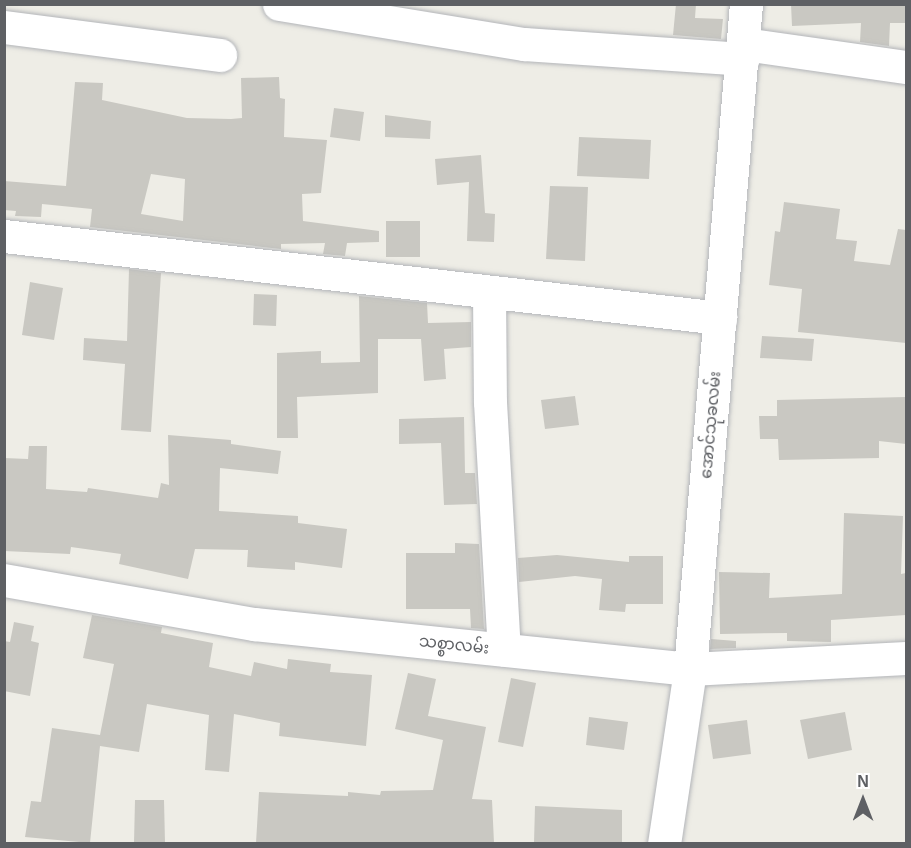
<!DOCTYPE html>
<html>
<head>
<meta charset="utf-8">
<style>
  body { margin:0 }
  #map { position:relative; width:911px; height:848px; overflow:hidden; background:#eeede6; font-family:Helvetica,"Noto Sans Myanmar",sans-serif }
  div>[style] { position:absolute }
  .building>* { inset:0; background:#c9c8c2 }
  .roads { filter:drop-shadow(0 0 2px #b3b5b9) drop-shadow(0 0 2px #b3b5b9) }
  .minor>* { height:33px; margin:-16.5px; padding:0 16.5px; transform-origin:16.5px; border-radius:16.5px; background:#fff }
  span { translate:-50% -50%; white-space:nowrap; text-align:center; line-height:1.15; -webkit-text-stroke:4.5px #fff; paint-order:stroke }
  .street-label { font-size:16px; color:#5e6064 }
  .frame { position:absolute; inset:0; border:6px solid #5e6064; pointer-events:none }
  .north { position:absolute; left:833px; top:770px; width:60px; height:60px; -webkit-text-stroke:4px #fff; paint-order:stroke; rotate:0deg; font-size:16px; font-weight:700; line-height:24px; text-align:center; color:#5e6064 }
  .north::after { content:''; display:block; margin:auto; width:21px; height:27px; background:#5e6064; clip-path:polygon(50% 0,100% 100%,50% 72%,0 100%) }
</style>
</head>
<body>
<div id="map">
  <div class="building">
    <div style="clip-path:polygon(676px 4px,696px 4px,695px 18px,723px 19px,721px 39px,673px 35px)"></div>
    <div style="clip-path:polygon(791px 4px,906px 4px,906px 23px,890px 23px,889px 46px,860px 42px,861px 23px,792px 26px)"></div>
    <div style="clip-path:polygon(evenodd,279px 77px,280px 98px,285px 99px,284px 137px,327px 140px,321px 193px,302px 194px,303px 221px,379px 231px,379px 242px,347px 243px,345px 256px,323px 254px,325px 243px,281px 244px,281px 249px,90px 227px,92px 209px,42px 204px,41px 217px,15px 216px,16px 211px,4px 210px,4px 181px,66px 186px,75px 82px,103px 83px,102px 100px,187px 118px,231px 119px,242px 118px,241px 78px,279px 77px,151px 174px,185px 179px,183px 221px,141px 214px,151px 174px)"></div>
    <div style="clip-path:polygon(334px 108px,364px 112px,360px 141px,330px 137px)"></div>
    <div style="clip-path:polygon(385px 115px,431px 121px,430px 139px,385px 137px)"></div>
    <div style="clip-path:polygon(579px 137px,651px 140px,649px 179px,577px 176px)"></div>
    <div style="clip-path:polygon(481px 155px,485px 213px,495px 214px,494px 242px,467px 241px,469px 182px,437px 185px,435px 159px)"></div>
    <div style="clip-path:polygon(550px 186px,588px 187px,585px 261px,546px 259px)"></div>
    <div style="clip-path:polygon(784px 202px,840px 209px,836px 239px,857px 241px,854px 261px,890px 265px,898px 229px,906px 230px,906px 343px,798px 332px,802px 289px,769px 285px,775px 231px,780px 232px)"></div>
    <div style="clip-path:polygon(386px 221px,420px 221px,420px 257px,386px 257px)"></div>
    <div style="clip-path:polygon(129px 269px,161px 273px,151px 432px,121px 430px,125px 364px,83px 360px,84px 338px,127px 341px)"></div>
    <div style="clip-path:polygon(30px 282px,63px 288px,54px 340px,22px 335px)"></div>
    <div style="clip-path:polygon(254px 294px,277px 295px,276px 326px,253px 325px)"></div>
    <div style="clip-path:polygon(359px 296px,427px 303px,428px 323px,471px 322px,471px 347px,444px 349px,446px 379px,424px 381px,421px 339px,378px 339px,378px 393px,297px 397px,298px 438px,277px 438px,277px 353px,321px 351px,321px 363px,360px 362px)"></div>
    <div style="clip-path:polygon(762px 336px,814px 339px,812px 361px,760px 358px)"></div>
    <div style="clip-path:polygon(575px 396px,579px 425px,545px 429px,541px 400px)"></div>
    <div style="clip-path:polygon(906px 397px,906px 444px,879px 441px,879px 458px,779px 460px,778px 439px,760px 439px,759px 416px,777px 416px,777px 400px)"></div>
    <div style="clip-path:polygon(464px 417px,465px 473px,475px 473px,477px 504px,444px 505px,441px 443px,399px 444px,399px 419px)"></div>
    <div style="clip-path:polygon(168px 435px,231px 440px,231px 444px,281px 451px,278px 474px,220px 468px,219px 511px,298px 516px,298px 523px,347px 529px,342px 568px,295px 562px,295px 570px,247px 567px,248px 550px,195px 549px,188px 579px,119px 564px,121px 554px,71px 547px,70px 554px,4px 551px,4px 458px,28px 459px,29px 446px,47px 446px,46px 489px,87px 492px,88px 488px,158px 498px,161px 483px,169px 485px)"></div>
    <div style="clip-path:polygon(844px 513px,903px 516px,901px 574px,906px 573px,906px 615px,831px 620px,831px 642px,787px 641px,787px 633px,720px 634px,719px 572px,770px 573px,769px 598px,842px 594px)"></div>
    <div style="clip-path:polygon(455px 543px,479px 544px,484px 629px,471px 628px,470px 609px,406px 609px,406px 553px,455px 553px)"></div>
    <div style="clip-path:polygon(557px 555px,629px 562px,629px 556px,663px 556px,663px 604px,626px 604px,625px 612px,599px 610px,602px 579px,575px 576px,519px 582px,518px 558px)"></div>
    <div style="clip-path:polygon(92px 615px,162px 627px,161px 633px,213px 643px,209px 667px,251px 676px,254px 662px,287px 669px,288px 659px,331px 664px,330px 672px,372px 675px,366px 746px,279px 736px,280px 723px,234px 714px,229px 772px,205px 770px,209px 715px,147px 704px,139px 752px,100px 746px,90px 843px,25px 837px,31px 801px,41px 802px,52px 728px,100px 735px,114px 664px,83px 658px)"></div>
    <div style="clip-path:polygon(14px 622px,34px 626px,31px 641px,39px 643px,30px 696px,4px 691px,4px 641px,10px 642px)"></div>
    <div style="clip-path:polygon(711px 639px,736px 641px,736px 648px,710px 649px)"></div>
    <div style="clip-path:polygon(408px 673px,436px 679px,428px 716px,486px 727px,472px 799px,492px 800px,494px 843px,256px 843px,259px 792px,348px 796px,348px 792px,380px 795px,381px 791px,433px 790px,443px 740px,395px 729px)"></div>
    <div style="clip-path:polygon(511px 678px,536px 683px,523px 747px,498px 742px)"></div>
    <div style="clip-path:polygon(845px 712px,852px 750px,808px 759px,800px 720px)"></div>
    <div style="clip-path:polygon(589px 717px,628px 722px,624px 750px,586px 745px)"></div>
    <div style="clip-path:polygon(747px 720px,751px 754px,713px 759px,708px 725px)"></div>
    <div style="clip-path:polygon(135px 800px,164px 800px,165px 843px,134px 843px)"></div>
    <div style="clip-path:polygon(535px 806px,622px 810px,622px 843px,534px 843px)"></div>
  </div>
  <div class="roads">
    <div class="minor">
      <div style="left:279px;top:4px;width:248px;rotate:9.3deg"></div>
      <div style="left:524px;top:44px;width:219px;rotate:3.9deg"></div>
      <div style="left:4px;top:27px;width:218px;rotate:7.4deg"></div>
      <div style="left:744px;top:44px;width:164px;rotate:8.1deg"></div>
      <div style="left:4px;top:236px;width:721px;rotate:6.53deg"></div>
      <div style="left:489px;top:292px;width:110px;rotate:89.5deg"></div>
      <div style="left:490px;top:402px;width:248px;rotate:86.8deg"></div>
      <div style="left:4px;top:580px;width:254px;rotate:10deg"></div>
      <div style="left:254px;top:624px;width:438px;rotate:5.9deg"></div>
      <div style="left:690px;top:669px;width:216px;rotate:-2.9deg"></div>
      <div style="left:664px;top:844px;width:177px;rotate:-81.5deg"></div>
      <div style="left:690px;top:669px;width:667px;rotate:-85.19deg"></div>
    </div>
  </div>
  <div class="street-label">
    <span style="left:711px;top:425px;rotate:-85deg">အောင်သုခလမ်း</span>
    <span style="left:454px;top:645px;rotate:6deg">သစ္စာလမ်း</span>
  </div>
  <div class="frame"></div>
  <div class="north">N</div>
</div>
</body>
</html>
